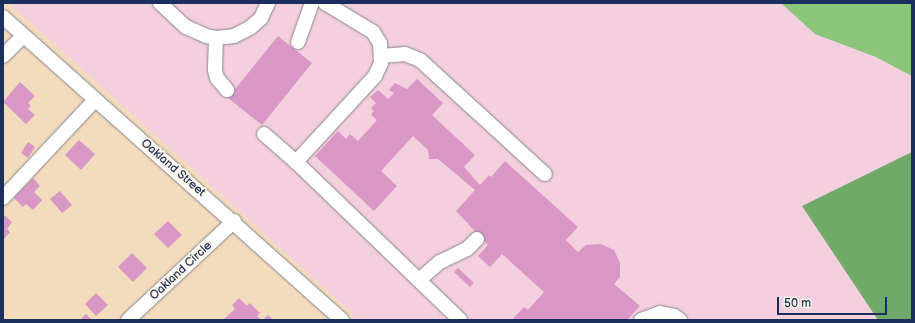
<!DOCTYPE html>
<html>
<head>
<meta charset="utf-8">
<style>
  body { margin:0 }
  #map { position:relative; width:915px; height:323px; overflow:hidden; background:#f3dcbd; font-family:"Balsamiq Sans",sans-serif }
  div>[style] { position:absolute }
  .built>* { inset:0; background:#f4cfde }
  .green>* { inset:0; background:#8ac57a }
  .forest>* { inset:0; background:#6faa6a }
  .building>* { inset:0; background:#d997c6 }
  .roads { filter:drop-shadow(0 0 1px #87868e) drop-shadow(0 0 1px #87868e) }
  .minor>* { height:14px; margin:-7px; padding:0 7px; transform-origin:7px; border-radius:7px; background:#fff }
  span { translate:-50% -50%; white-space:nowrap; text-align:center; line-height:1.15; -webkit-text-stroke:4px #fcf5e5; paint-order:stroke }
  .street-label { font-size:12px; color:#1b2f5e }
  .frame { position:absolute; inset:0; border:4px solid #1b2f5e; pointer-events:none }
  .scale { position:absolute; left:777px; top:297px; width:110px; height:18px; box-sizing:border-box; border:2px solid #1b2f5e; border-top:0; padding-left:5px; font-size:12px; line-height:14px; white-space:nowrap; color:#1b2f5e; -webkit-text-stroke:3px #fcf5e5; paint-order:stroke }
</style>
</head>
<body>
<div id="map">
  <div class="built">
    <div style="clip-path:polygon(9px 3px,912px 3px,912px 320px,350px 320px,354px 315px)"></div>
  </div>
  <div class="green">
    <div style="clip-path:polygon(781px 3px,912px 3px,912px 76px,876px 57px,815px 34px)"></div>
  </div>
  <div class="forest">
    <div style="clip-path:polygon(912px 152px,912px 320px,878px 320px,802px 206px)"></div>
  </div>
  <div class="building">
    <div style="clip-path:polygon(278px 36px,312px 63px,262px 125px,228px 98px)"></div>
    <div style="clip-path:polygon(417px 79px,443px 103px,432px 115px,475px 155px,464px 167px,480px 185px,489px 175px,491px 177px,505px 161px,578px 227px,566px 240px,578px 252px,586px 245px,601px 244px,614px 250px,620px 263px,620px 277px,614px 284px,640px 306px,627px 320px,512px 320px,524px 307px,528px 310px,544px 292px,502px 254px,490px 267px,478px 256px,488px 245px,456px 211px,475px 190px,438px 159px,429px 159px,428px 150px,413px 136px,381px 171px,397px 186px,374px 211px,315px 156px,338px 131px,346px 139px,350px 134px,358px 141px,377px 120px,371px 115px,374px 111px,371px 108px,376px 103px,370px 97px,378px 90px,388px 99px,394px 93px,389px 90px,395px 83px,407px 89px)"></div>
    <div style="clip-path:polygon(20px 82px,35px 96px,28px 103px,31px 106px,28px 109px,35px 115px,26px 124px,3px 102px)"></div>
    <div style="clip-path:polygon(79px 140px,95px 154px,81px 170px,65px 155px)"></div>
    <div style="clip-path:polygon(28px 142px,35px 147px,28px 158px,21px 153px)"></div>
    <div style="clip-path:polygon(33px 178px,40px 186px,34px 192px,42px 200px,33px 210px,26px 204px,23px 207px,14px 198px)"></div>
    <div style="clip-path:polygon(60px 191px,72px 205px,62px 213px,50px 199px)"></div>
    <div style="clip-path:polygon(4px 215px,12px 222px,7px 229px,10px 232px,3px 240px)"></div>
    <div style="clip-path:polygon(168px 221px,182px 235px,168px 248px,154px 234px)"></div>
    <div style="clip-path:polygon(132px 253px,147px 268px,133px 282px,118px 267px)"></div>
    <div style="clip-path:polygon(458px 268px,474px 283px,470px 287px,454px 272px)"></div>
    <div style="clip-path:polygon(96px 293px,108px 305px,96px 316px,85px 304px)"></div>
    <div style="clip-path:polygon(239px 298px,247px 306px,250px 303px,260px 313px,257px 316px,261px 320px,223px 320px,235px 309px,232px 305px)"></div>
    <div style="clip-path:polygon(86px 314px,92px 320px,80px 320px)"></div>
    <div style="clip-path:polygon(268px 315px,273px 320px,263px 320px)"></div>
  </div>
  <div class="roads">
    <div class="minor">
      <div style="left:160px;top:3px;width:35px;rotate:43deg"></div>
      <div style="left:186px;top:27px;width:22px;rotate:24deg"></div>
      <div style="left:206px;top:36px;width:10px;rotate:11deg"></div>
      <div style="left:216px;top:38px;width:18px;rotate:-6deg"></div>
      <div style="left:234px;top:36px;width:18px;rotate:-27deg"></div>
      <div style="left:250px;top:28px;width:15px;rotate:-42deg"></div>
      <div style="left:261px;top:18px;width:17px;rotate:-65deg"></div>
      <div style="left:325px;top:3px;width:56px;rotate:31.1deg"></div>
      <div style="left:373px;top:32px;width:13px;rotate:58deg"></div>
      <div style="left:380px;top:43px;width:20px;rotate:87deg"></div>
      <div style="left:381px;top:63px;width:14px;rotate:115deg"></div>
      <div style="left:375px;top:76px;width:117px;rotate:132.6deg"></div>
      <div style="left:296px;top:162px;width:228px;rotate:43.9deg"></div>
      <div style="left:3px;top:17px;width:455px;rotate:41.8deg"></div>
      <div style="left:216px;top:38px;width:32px;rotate:92deg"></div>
      <div style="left:215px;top:70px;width:8px;rotate:76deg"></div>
      <div style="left:217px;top:78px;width:16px;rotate:50deg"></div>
      <div style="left:298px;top:42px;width:41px;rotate:-70.3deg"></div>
      <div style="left:3px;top:56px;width:28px;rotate:-45deg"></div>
      <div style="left:382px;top:56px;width:23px;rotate:-5deg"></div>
      <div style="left:405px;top:54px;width:16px;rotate:22deg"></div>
      <div style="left:420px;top:60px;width:169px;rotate:42.4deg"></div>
      <div style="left:264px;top:134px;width:43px;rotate:41.2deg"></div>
      <div style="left:3px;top:198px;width:134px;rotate:-46.8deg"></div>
      <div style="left:419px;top:280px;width:28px;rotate:-41deg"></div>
      <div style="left:440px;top:262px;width:30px;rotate:-26deg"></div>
      <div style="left:467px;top:249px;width:14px;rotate:-45deg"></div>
      <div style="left:128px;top:320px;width:145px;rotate:-43deg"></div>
      <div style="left:641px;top:320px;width:20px;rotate:-20deg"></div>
      <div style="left:660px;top:313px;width:14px;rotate:12deg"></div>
      <div style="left:674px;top:316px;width:7px;rotate:34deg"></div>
    </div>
  </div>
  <div class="street-label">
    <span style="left:173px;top:168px;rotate:41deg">Oakland Street</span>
    <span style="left:181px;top:271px;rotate:-43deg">Oakland Circle</span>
  </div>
  <div class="frame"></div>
  <div class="scale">50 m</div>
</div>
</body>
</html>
